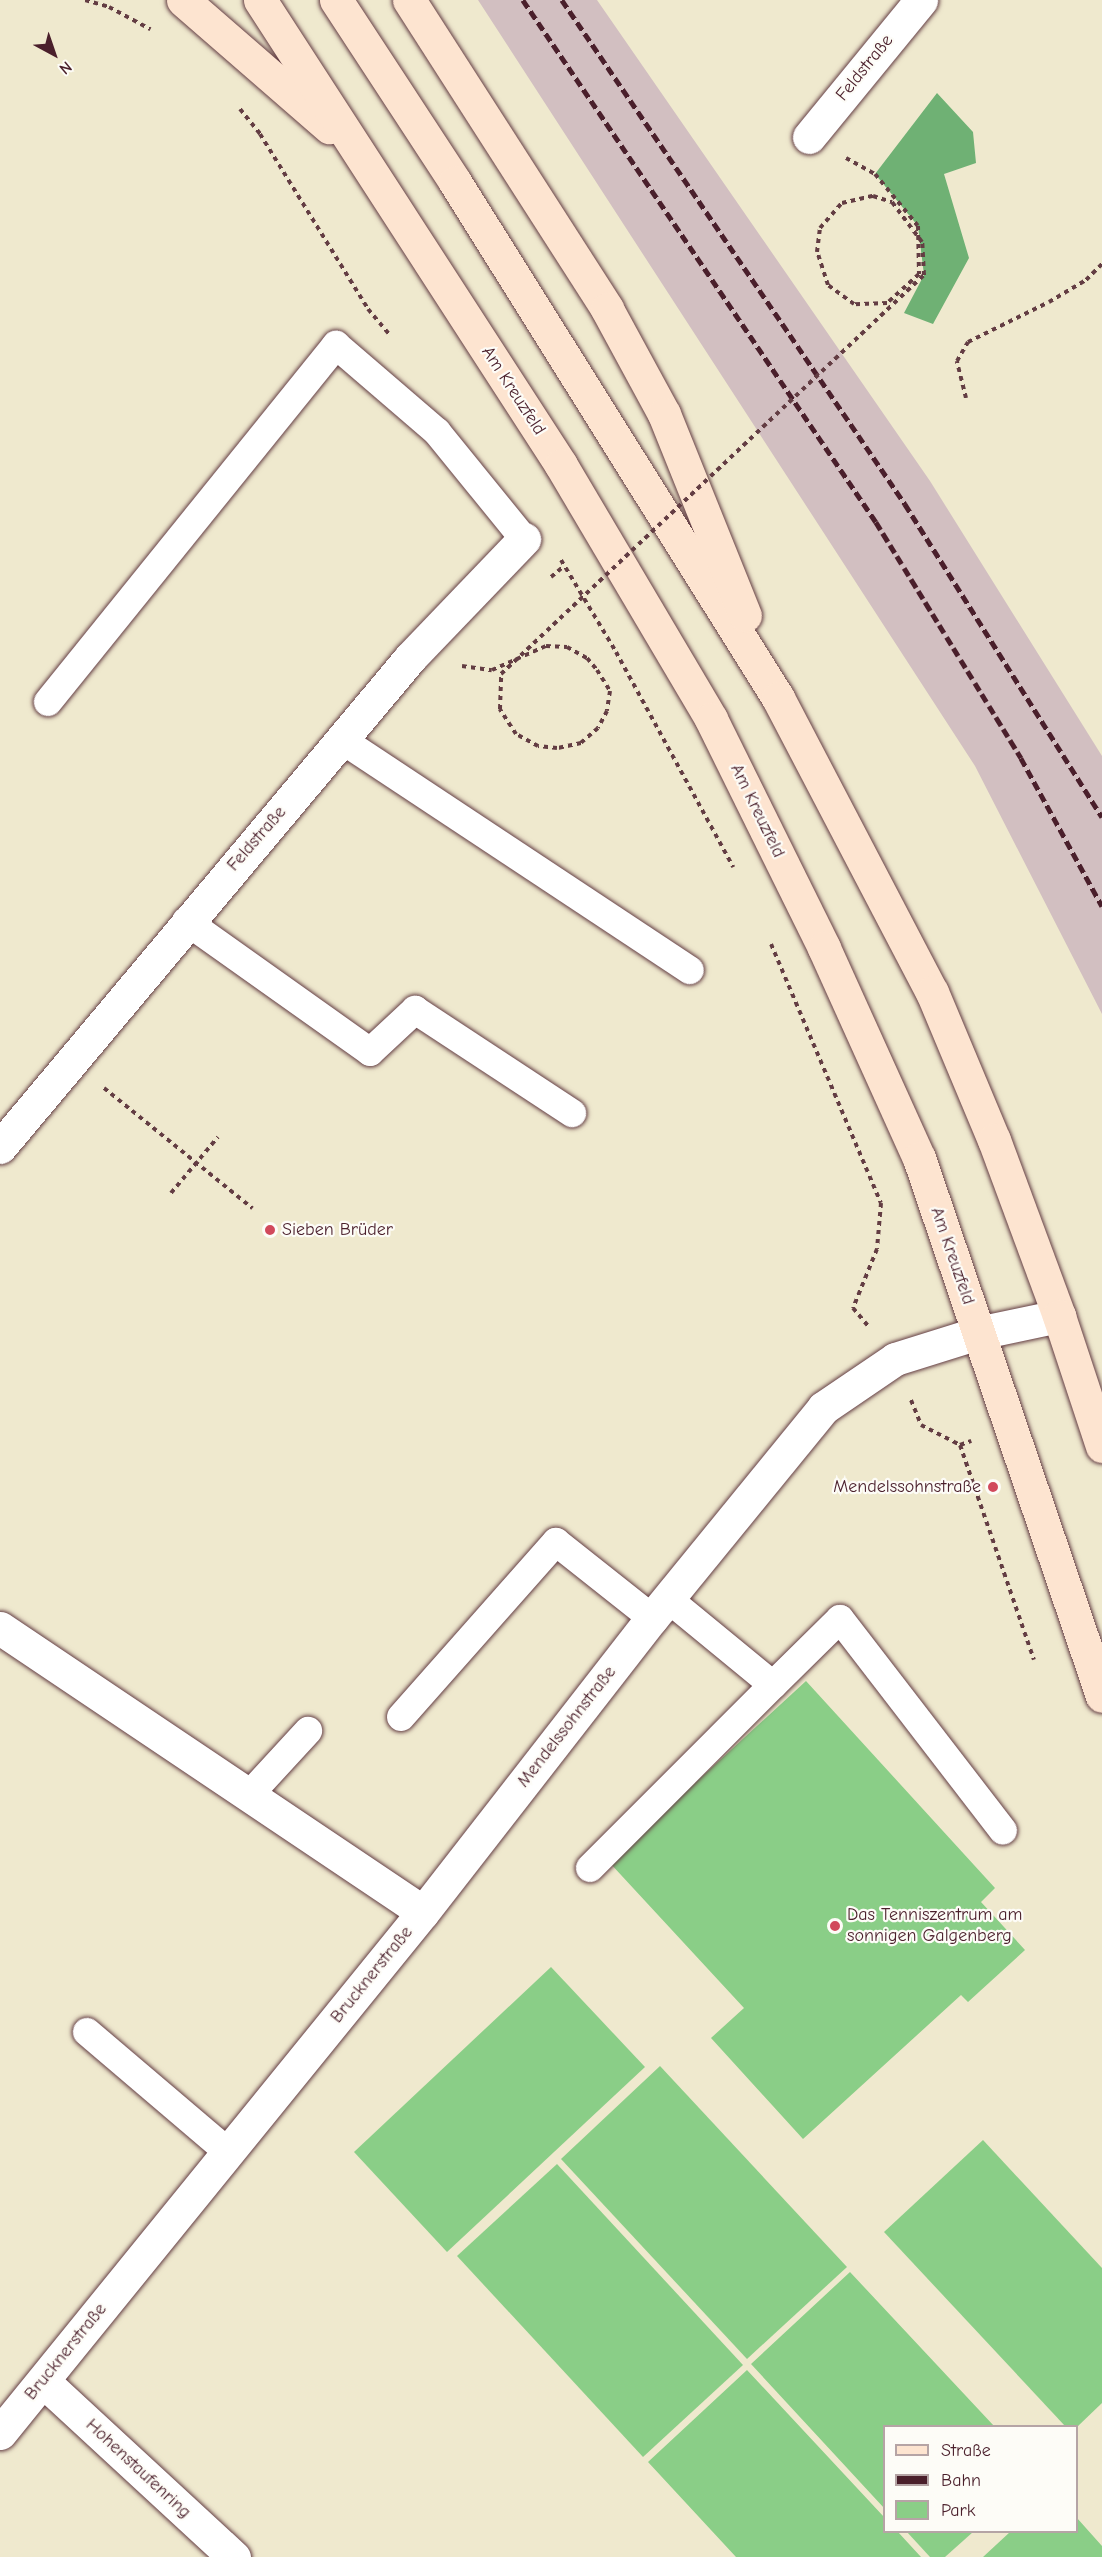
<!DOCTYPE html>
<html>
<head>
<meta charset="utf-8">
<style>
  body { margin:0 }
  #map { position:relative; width:1102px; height:2557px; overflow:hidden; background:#efe9ce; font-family:"Comic Neue",sans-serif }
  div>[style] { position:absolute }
  .industrial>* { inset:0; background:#d2bfc1 }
  .green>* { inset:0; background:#8ace87 }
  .forest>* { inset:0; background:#6fb174 }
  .path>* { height:4px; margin-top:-2px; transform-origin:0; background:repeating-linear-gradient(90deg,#633d43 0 4.5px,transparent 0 9px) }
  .roads { filter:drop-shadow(0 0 2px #633d43) drop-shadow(0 0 2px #633d43) }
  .service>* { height:28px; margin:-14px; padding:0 14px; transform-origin:14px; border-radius:14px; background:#fff }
  .minor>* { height:33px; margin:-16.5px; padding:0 16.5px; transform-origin:16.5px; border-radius:16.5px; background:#fff }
  .secondary>* { height:33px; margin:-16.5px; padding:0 16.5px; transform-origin:16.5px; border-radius:16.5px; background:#fde4d0 }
  .rail>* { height:4.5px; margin-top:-2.25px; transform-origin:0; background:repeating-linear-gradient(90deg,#4a1f2b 0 9px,transparent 0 13.5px) }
  .path-bridge>* { height:4px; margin-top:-2px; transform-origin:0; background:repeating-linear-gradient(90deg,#633d43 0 4.5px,transparent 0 9px) }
  .dots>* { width:16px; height:16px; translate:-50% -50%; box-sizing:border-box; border:3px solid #fdfcf7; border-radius:50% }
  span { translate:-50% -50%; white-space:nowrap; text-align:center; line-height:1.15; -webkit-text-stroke:4.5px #fdfcf7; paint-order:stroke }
  .street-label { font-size:18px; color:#4a1f2b }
  .poi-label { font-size:18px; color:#4a1f2b }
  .left { translate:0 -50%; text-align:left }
  .right { translate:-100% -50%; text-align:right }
  .legend { position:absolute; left:883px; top:2425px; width:195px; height:108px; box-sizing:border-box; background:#fdfcf7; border:2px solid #b5a4a5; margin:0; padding:8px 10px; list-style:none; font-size:18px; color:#4a1f2b }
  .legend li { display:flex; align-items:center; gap:12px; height:30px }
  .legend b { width:30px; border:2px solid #b5a4a5 }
  .north { position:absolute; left:24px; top:24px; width:60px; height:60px; -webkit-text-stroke:4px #fdfcf7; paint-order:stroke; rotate:140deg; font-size:16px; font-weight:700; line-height:24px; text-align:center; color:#4a1f2b }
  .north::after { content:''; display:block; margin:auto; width:21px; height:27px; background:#4a1f2b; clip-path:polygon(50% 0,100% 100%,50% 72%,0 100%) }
</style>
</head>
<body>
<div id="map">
  <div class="industrial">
    <div style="clip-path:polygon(478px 0,597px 0,930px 481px,1077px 716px,1102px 756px,1102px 1014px,975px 766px)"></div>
  </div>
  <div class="green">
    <div style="clip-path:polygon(806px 1681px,995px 1888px,981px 1902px,1025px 1950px,968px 2002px,961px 1995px,803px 2139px,711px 2038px,744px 2008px,609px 1862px)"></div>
    <div style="clip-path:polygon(551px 1967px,645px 2067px,447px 2252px,354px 2152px)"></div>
    <div style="clip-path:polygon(660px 2066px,847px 2267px,747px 2359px,561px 2159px)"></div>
    <div style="clip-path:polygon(983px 2140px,1102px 2268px,1102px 2403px,1077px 2427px,1065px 2426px,884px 2232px)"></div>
    <div style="clip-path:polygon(557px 2164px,743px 2365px,643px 2457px,457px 2256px)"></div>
    <div style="clip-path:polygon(850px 2272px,994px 2426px,884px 2426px,884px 2508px,751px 2364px)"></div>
    <div style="clip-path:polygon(747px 2370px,884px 2517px,884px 2532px,898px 2532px,921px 2557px,736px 2557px,648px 2462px)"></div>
    <div style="clip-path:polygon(1077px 2518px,1102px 2546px,1102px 2557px,983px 2557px,1010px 2532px,1076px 2532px)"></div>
    <div style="clip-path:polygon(907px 2532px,973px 2532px,945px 2557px,930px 2557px)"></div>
  </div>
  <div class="forest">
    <div style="clip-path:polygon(937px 93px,973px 132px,976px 163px,944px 174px,969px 258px,933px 324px,904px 313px,924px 275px,918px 226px,875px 174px)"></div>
  </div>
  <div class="path">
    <div style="left:85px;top:0;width:25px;rotate:16deg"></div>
    <div style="left:109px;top:7px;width:47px;rotate:28.2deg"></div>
    <div style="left:240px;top:109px;width:32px;rotate:51deg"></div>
    <div style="left:260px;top:134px;width:206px;rotate:58.3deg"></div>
    <div style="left:368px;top:309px;width:34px;rotate:50deg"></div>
    <div style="left:846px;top:158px;width:33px;rotate:29deg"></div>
    <div style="left:875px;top:174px;width:67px;rotate:50.4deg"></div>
    <div style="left:918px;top:226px;width:48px;rotate:88.8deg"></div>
    <div style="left:919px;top:274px;width:43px;rotate:137.8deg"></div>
    <div style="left:887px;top:303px;width:33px;rotate:178deg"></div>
    <div style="left:854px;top:304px;width:32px;rotate:-144deg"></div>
    <div style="left:828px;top:285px;width:35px;rotate:-108deg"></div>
    <div style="left:817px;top:252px;width:24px;rotate:-83deg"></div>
    <div style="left:820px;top:228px;width:33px;rotate:-49deg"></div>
    <div style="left:842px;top:203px;width:32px;rotate:-13deg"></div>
    <div style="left:873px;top:196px;width:20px;rotate:18deg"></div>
    <div style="left:966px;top:398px;width:38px;rotate:-104deg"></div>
    <div style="left:957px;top:361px;width:22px;rotate:-60deg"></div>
    <div style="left:968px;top:342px;width:90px;rotate:-26.3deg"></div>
    <div style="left:1049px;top:302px;width:43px;rotate:-30.7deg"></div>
    <div style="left:1086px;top:280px;width:23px;rotate:-45deg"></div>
    <div style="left:561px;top:560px;width:107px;rotate:59.1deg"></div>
    <div style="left:616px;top:652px;width:245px;rotate:61.4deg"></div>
    <div style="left:551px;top:577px;width:17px;rotate:-40deg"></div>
    <div style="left:462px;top:666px;width:30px;rotate:8deg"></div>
    <div style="left:492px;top:670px;width:59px;rotate:-24deg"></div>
    <div style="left:546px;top:646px;width:21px;rotate:3deg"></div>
    <div style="left:567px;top:647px;width:23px;rotate:29deg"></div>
    <div style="left:587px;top:658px;width:16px;rotate:50deg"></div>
    <div style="left:597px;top:670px;width:25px;rotate:58deg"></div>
    <div style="left:610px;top:691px;width:20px;rotate:99deg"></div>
    <div style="left:607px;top:711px;width:19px;rotate:118deg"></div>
    <div style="left:598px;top:728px;width:23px;rotate:139deg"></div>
    <div style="left:581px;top:743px;width:25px;rotate:168deg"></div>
    <div style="left:557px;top:748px;width:19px;rotate:-174deg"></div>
    <div style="left:538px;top:746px;width:25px;rotate:-151deg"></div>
    <div style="left:771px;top:944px;width:281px;rotate:67deg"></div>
    <div style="left:881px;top:1203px;width:46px;rotate:95deg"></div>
    <div style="left:877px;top:1249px;width:64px;rotate:112.1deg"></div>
    <div style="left:853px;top:1308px;width:25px;rotate:50deg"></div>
    <div style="left:104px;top:1088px;width:191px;rotate:39deg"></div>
    <div style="left:171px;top:1193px;width:73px;rotate:-50deg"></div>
    <div style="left:911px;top:1400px;width:27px;rotate:68deg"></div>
    <div style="left:921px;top:1425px;width:44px;rotate:27.1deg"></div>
    <div style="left:960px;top:1445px;width:12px;rotate:-20deg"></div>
    <div style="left:960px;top:1445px;width:227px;rotate:71deg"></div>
  </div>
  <div class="roads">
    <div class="service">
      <div style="left:48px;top:702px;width:459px;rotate:-51.1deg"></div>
      <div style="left:336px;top:345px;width:133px;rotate:40.7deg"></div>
      <div style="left:437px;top:432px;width:138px;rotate:50.9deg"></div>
      <div style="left:342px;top:740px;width:417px;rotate:33.5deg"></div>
      <div style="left:186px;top:921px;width:226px;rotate:35.4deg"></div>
      <div style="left:370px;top:1052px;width:62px;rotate:-43deg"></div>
      <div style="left:415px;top:1010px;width:188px;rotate:33.3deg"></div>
      <div style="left:667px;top:1598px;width:137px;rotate:39.4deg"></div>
      <div style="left:773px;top:1685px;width:94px;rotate:-44.6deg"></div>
      <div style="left:840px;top:1619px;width:267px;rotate:52.4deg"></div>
      <div style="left:401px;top:1717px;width:234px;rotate:-48.5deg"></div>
      <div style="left:556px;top:1542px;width:122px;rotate:38.4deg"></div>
      <div style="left:250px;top:1794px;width:86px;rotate:-47.4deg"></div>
      <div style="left:590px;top:1868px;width:259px;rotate:-45deg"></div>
      <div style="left:87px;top:2032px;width:187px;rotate:40.4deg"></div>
    </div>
    <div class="minor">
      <div style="left:809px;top:137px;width:177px;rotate:-50.7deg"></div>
      <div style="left:0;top:1147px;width:638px;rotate:-50.02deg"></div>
      <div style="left:410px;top:658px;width:165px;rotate:-46.2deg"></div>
      <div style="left:0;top:1628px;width:509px;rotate:33.88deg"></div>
      <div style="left:43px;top:2381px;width:260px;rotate:42.7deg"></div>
      <div style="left:0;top:2433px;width:671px;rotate:-50.93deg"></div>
      <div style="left:423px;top:1912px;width:373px;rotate:-52.1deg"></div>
      <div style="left:652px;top:1618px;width:271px;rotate:-50.8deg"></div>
      <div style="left:823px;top:1408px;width:87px;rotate:-34.2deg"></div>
      <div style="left:895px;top:1359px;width:87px;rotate:-17.4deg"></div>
      <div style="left:978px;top:1333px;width:83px;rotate:-11.9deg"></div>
    </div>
    <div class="secondary">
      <div style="left:183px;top:0;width:194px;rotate:41deg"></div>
      <div style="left:260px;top:0;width:554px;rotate:57.08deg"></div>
      <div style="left:561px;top:465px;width:295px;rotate:59.4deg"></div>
      <div style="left:711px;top:719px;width:255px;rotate:63.7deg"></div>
      <div style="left:824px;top:948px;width:230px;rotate:65.7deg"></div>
      <div style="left:919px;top:1158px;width:568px;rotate:71.21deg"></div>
      <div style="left:336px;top:0;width:217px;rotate:56.8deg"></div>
      <div style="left:455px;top:182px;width:609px;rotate:57.95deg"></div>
      <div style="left:778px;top:698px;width:332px;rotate:62.4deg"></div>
      <div style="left:932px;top:992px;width:160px;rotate:67.3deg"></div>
      <div style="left:994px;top:1140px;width:188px;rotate:69.7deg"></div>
      <div style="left:1059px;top:1316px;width:137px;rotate:71.7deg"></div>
      <div style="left:409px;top:0;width:367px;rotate:57.3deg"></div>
      <div style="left:607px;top:309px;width:119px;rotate:61.5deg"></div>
      <div style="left:664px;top:414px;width:217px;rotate:68.1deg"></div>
    </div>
  </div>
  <div class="rail">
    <div style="left:523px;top:0;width:630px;rotate:55.93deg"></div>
    <div style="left:876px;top:522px;width:277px;rotate:58.4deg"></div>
    <div style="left:1021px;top:758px;width:169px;rotate:61.3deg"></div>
    <div style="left:562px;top:0;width:610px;rotate:55.76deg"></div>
    <div style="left:905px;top:504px;width:370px;rotate:57.8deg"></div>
  </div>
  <div class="path-bridge">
    <div style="left:516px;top:734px;width:30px;rotate:-123deg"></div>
    <div style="left:500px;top:709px;width:35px;rotate:-88deg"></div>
    <div style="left:501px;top:674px;width:581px;rotate:-43.33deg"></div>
    <div style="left:924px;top:275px;width:33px;rotate:-93deg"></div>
    <div style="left:922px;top:242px;width:50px;rotate:-126.9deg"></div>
  </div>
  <div class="dots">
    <div style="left:270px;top:1230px;background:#d1495b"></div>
    <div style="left:993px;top:1487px;background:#d1495b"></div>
    <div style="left:835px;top:1926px;background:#d1495b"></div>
  </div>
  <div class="street-label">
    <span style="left:865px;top:68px;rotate:-51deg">Feldstraße</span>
    <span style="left:513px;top:391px;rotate:57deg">Am Kreuzfeld</span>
    <span style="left:757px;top:811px;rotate:64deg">Am Kreuzfeld</span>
    <span style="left:257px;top:839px;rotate:-49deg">Feldstraße</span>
    <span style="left:952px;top:1256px;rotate:71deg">Am Kreuzfeld</span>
    <span style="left:567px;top:1727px;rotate:-52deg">Mendelssohnstraße</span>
    <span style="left:372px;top:1975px;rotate:-51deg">Brucknerstraße</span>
    <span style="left:66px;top:2352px;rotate:-51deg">Brucknerstraße</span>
    <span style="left:138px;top:2469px;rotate:43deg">Hohenstaufenring</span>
  </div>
  <div class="poi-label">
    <span class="left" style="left:282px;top:1230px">Sieben Brüder</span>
    <span class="right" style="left:981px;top:1487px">Mendelssohnstraße</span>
    <span class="left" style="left:847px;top:1926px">Das Tenniszentrum am<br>sonnigen Galgenberg</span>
  </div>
  <ul class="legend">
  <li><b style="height:8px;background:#fde4d0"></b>Straße</li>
  <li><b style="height:8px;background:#4a1f2b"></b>Bahn</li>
  <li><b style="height:16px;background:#8ace87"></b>Park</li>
  </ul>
  <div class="north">N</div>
</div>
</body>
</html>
